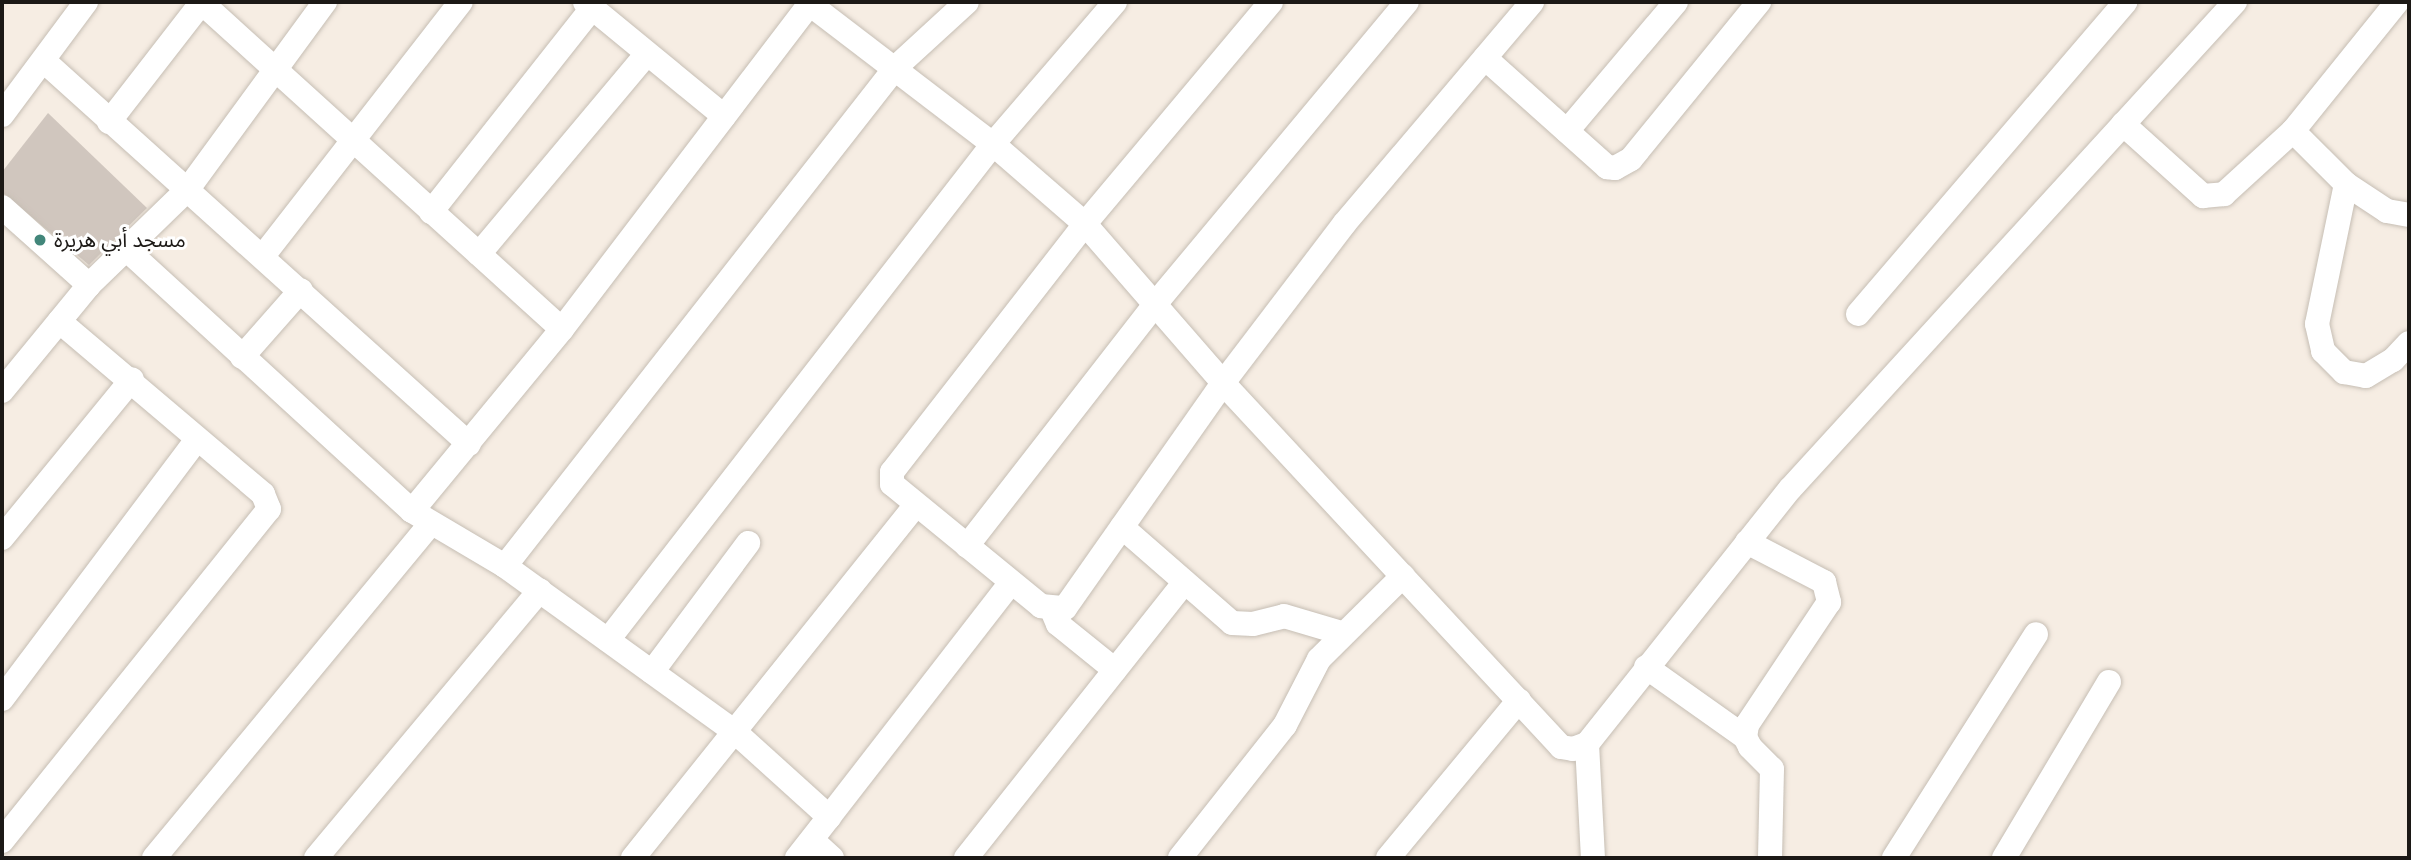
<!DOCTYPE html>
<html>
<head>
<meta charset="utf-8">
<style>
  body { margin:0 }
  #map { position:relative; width:2411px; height:860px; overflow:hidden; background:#f6ede3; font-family:Figtree,"Noto Sans Arabic",sans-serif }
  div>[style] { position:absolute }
  .building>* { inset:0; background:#d0c6be }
  .roads { filter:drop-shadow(0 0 2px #c6beb4) drop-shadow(0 0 2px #c6beb4) }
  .minor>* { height:24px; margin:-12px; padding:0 12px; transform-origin:12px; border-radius:12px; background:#fff }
  .dots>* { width:19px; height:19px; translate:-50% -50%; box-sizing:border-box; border:4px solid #fff; border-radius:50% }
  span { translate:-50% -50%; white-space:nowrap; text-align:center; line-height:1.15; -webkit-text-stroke:6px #fff; paint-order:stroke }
  .poi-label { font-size:21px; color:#1c1916 }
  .left { translate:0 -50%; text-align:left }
  .frame { position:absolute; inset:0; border:4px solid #1c1916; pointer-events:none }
</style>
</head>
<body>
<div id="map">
  <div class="building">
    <div style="clip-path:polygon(48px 113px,147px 208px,89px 265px,2px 192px,2px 172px)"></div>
  </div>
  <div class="roads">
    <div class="minor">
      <div style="left:201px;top:2px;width:487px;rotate:42.2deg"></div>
      <div style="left:585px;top:2px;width:180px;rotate:39.4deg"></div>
      <div style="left:807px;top:2px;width:234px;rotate:37.4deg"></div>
      <div style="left:993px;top:144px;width:122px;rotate:41deg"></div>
      <div style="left:1085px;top:224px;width:211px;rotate:49deg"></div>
      <div style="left:1223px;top:383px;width:497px;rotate:47.1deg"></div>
      <div style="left:1561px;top:747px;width:12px;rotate:9deg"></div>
      <div style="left:1573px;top:749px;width:15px;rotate:-20deg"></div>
      <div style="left:1587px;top:744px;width:326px;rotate:-51.5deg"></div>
      <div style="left:1790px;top:489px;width:660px;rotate:-47.58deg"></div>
      <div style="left:1271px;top:2px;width:290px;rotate:130deg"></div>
      <div style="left:1085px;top:224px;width:314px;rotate:127.9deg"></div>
      <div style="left:892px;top:472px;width:12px;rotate:90deg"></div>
      <div style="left:892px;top:484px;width:193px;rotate:39.3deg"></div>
      <div style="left:1041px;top:606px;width:24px;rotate:5deg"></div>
      <div style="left:1065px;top:608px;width:275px;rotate:-54.9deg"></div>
      <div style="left:1223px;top:383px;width:200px;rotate:-52.7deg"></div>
      <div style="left:1344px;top:224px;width:291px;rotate:-49.7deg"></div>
      <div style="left:1485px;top:58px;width:164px;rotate:41.8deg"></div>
      <div style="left:1607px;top:167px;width:8px;rotate:7deg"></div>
      <div style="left:1615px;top:168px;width:18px;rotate:-29deg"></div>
      <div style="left:1631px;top:159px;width:203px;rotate:-50.8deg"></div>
      <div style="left:44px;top:61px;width:572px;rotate:42.02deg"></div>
      <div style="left:2px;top:115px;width:141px;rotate:-53.4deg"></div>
      <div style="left:109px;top:122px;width:152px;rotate:-52.2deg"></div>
      <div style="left:2123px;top:124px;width:108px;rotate:42deg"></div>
      <div style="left:2203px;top:196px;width:21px;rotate:-5deg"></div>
      <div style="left:2224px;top:194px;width:93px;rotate:-42.4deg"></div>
      <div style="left:2293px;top:131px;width:166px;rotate:-51.1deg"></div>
      <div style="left:1567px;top:131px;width:169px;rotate:-49.8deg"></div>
      <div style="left:2293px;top:131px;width:75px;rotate:45deg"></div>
      <div style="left:2346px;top:184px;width:49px;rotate:33.4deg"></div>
      <div style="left:2387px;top:211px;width:22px;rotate:10deg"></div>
      <div style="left:2346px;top:184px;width:143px;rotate:101.7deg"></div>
      <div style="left:2317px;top:324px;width:28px;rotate:77deg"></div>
      <div style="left:2323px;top:351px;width:30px;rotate:45deg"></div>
      <div style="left:2344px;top:372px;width:22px;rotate:10deg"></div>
      <div style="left:2366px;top:376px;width:31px;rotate:-31deg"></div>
      <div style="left:2393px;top:360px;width:23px;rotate:-47deg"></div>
      <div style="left:2px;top:207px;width:117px;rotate:41.9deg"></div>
      <div style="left:431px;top:212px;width:260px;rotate:-51.7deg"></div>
      <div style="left:126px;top:249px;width:388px;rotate:42.5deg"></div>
      <div style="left:412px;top:511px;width:108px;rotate:30.6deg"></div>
      <div style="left:505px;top:566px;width:284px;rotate:35.8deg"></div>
      <div style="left:735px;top:732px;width:127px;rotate:42.1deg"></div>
      <div style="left:829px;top:817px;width:297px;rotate:-52.2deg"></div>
      <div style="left:479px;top:254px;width:260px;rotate:-50deg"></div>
      <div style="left:263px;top:256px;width:322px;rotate:-52.1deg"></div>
      <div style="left:1858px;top:314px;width:411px;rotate:-49.4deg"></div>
      <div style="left:242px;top:357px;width:89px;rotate:-48.6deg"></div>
      <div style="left:2px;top:391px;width:137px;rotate:-50.6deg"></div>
      <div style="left:89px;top:285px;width:138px;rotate:-44.1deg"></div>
      <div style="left:188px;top:189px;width:232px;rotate:-53.8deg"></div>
      <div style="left:412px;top:511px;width:236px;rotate:-50.5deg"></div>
      <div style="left:562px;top:329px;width:409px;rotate:-52.7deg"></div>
      <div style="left:1122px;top:527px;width:146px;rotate:41.1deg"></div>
      <div style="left:1232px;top:623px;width:21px;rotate:3deg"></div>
      <div style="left:1253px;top:624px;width:32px;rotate:-14deg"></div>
      <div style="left:1284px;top:616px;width:59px;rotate:16.6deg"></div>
      <div style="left:2px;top:538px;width:205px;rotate:-50.7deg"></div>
      <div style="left:1747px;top:542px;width:87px;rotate:27.5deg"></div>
      <div style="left:1824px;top:582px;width:21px;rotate:76deg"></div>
      <div style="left:1829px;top:602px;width:148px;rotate:123.7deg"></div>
      <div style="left:1747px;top:725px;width:12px;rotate:99deg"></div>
      <div style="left:1745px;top:737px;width:11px;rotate:63deg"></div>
      <div style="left:1750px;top:747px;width:31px;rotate:45deg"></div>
      <div style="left:1772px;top:769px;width:89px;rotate:91.3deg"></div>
      <div style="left:967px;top:546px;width:308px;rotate:-52.1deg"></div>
      <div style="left:1156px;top:303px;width:392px;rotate:-50.2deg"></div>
      <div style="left:505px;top:566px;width:634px;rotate:-51.92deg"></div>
      <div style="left:896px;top:67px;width:96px;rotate:-42.5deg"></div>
      <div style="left:1052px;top:610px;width:15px;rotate:67deg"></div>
      <div style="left:1058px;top:624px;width:73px;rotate:38.9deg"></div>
      <div style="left:608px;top:640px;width:628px;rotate:-52.18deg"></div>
      <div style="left:993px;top:144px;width:187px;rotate:-49.3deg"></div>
      <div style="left:1646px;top:667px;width:121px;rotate:35.3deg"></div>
      <div style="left:652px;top:672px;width:161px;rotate:-53.3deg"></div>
      <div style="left:2px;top:699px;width:325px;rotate:-53.1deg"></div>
      <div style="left:1587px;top:744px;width:114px;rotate:87deg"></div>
      <div style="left:812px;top:840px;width:27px;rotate:42deg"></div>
      <div style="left:2px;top:841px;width:426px;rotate:-51.2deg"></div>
      <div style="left:269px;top:509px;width:16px;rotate:-112deg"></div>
      <div style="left:263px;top:494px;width:267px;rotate:-139.7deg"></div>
      <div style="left:154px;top:858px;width:433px;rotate:-50.4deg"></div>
      <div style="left:316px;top:858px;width:349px;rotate:-50.1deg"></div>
      <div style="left:633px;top:858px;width:452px;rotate:-51.3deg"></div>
      <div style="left:797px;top:858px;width:52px;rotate:-52deg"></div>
      <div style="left:966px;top:858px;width:352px;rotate:-51.6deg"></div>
      <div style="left:1180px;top:858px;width:169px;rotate:-51.7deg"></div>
      <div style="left:1285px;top:725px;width:74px;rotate:-62.7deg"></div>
      <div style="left:1319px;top:659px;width:118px;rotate:-44.7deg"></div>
      <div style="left:1388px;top:858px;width:205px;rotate:-50.3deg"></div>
      <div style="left:1894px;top:858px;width:265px;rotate:-57.6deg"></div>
      <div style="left:2004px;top:858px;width:205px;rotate:-59.2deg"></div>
    </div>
  </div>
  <div class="dots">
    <div style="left:40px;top:240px;background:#42867a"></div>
  </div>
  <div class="poi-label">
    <span class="left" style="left:54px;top:240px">مسجد أبي هريرة</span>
  </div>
  <div class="frame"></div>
</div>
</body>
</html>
